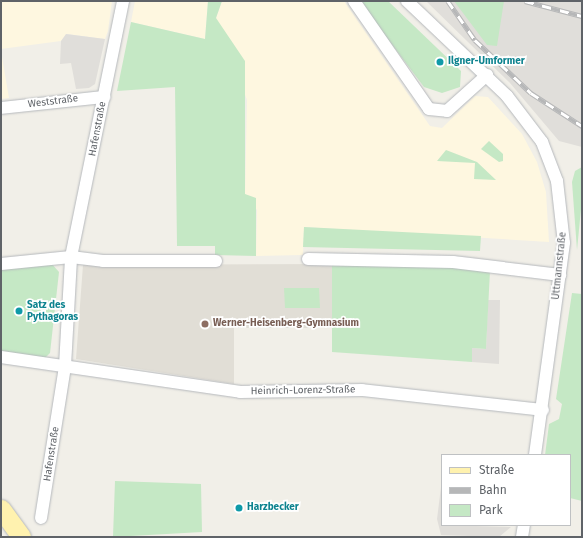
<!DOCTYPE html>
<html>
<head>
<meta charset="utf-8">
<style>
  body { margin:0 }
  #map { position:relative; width:583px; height:538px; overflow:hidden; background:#f1efe8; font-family:"Fira Sans",sans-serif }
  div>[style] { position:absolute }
  .commercial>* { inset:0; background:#fef7e0 }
  .industrial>* { inset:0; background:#e0deda }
  .education>* { inset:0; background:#e1ded6 }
  .green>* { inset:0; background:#c5e8c5 }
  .roads { filter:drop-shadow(0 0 1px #b5b8bc) drop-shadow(0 0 1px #b5b8bc) }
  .minor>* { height:12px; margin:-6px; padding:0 6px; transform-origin:6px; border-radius:6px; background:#fff }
  .primary>* { height:19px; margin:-9.5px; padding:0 9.5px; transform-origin:9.5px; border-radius:9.5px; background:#fff2af }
  .rail>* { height:4.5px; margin-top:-2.25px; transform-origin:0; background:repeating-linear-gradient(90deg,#fff 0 9px,#b6b7b8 0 18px); box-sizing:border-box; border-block:1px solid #b6b7b8 }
  .dots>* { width:11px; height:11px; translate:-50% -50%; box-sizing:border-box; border:2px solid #fff; border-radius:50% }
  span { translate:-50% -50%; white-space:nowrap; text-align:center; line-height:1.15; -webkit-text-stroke:3.5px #fff; paint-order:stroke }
  .culture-label { font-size:10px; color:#0d838f; font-weight:700 }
  .left { translate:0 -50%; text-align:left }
  .street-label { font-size:10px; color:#5f6368 }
  .education-label { font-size:10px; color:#785e54; font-weight:700 }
  .frame { position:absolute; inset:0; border:2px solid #5f6368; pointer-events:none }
  .legend { position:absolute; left:441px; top:454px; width:130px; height:72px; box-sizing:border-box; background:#fff; border:1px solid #bfc1c3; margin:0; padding:5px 7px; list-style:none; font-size:12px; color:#5f6368 }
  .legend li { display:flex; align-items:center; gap:8px; height:20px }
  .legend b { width:20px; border:1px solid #bfc1c3 }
</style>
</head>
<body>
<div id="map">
  <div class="commercial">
    <div style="clip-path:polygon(1px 1px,112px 1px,108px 31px,105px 39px,67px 34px,61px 41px,1px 49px)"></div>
    <div style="clip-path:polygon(135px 1px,208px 1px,205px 39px,131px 22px)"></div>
    <div style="clip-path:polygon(222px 1px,344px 1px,430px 126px,442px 128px,475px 96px,488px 97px,522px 134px,537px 162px,546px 192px,549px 242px,304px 227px,303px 255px,256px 256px,257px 210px,245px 194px,247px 100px,216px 18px)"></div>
    <div style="clip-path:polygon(1px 51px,9px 98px,1px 99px)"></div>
  </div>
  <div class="industrial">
    <div style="clip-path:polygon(426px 1px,582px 1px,582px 147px,559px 141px,510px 83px)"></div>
    <div style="clip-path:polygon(66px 34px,105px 39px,95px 84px,89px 88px,76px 89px,71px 63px,60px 64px,61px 41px)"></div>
    <div style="clip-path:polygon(488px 300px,500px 300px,499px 364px,472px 362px,472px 348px,486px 349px)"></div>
    <div style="clip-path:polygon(441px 487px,442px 525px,511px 527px,499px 537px,441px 535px,437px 519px)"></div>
  </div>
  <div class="education">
    <div style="clip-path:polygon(332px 264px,332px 328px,234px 328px,234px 384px,76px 359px,83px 265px)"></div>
  </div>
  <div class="green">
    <div style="clip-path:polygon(208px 1px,222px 1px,216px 18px,245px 61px,245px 194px,256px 198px,256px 256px,215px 255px,215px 246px,177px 246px,175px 87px,117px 91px,131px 22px,205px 39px)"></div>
    <div style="clip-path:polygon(359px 1px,388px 1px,461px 71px,460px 87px,442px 93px,424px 87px)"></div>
    <div style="clip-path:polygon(454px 1px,504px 1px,497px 46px,487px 45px)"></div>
    <div style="clip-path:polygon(489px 141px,503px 154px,503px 161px,499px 162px,481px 149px)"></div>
    <div style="clip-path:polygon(446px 150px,477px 162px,496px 180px,474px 179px,475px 163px,437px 161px)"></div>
    <div style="clip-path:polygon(582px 167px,582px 199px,577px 250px,572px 182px,575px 171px)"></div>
    <div style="clip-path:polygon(304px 227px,481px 236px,480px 251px,303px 247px)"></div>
    <div style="clip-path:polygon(51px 263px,59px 272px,50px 353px,45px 358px,1px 351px,1px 270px)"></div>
    <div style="clip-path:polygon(332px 264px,412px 264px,490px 271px,486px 349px,472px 348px,472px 362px,332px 352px)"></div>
    <div style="clip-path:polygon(284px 288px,319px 288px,320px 308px,285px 308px)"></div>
    <div style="clip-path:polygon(572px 293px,582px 294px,582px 501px,570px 498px,570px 455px,545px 455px,549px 424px,559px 419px,562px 404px,556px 399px)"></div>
    <div style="clip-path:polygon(115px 481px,201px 484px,202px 532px,113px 537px)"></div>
  </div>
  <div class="roads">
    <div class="minor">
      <div style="left:354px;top:1px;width:131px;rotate:55.2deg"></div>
      <div style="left:429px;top:109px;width:18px;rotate:6deg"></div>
      <div style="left:447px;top:111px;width:54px;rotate:-42deg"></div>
      <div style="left:407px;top:1px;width:138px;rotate:43.5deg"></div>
      <div style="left:507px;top:96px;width:58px;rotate:52.7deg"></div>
      <div style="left:542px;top:142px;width:42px;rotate:69deg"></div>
      <div style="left:557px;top:181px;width:62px;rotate:83.6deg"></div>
      <div style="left:564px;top:243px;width:214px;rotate:97.8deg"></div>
      <div style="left:1px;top:108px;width:104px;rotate:-6.1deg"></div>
      <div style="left:308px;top:259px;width:145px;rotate:1.2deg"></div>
      <div style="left:453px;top:262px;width:108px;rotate:6.9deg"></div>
      <div style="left:1px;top:264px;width:70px;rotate:-5.7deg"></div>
      <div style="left:71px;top:257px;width:32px;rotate:7deg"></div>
      <div style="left:103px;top:261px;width:113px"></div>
      <div style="left:1px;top:357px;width:242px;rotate:8.3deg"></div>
      <div style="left:240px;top:392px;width:122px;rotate:-0.9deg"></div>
      <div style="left:362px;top:390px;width:182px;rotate:6.3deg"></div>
      <div style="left:41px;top:518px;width:154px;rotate:-81deg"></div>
      <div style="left:65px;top:366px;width:109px;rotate:-86.8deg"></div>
      <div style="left:71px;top:257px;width:261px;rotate:-78.5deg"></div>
      <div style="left:522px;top:537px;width:12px;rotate:-81deg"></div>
    </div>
    <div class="primary">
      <div style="left:1px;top:509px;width:34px;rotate:54deg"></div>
    </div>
  </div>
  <div class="rail">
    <div style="left:448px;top:1px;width:47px;rotate:55.3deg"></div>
    <div style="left:475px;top:40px;width:77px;rotate:43.4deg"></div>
    <div style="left:531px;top:93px;width:61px;rotate:32.9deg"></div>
    <div style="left:525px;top:1px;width:59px;rotate:14.7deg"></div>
  </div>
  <div class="dots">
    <div style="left:440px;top:62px;background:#0f9aa8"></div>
    <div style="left:19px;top:311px;background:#0f9aa8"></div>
    <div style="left:205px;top:324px;background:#8d6e63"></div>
    <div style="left:239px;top:508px;background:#0f9aa8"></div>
  </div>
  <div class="culture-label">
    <span class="left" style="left:448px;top:62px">Ilgner-Umformer</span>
    <span class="left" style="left:27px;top:311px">Satz des<br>Pythagoras</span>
    <span class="left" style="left:247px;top:508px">Harzbecker</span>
  </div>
  <div class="street-label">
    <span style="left:53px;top:102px;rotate:-7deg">Weststraße</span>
    <span style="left:98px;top:129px;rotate:-79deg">Hafenstraße</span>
    <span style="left:560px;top:266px;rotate:-84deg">Uttmannstraße</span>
    <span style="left:303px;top:391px;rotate:-1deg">Heinrich-Lorenz-Straße</span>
    <span style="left:52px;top:454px;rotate:-81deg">Hafenstraße</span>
  </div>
  <div class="education-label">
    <span class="left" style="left:213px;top:324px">Werner-Heisenberg-Gymnasium</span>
  </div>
  <div class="frame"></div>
  <ul class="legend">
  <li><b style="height:5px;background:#fff2af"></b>Straße</li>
  <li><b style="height:5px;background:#b6b7b8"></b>Bahn</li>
  <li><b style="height:11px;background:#c5e8c5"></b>Park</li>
  </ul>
</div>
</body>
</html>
